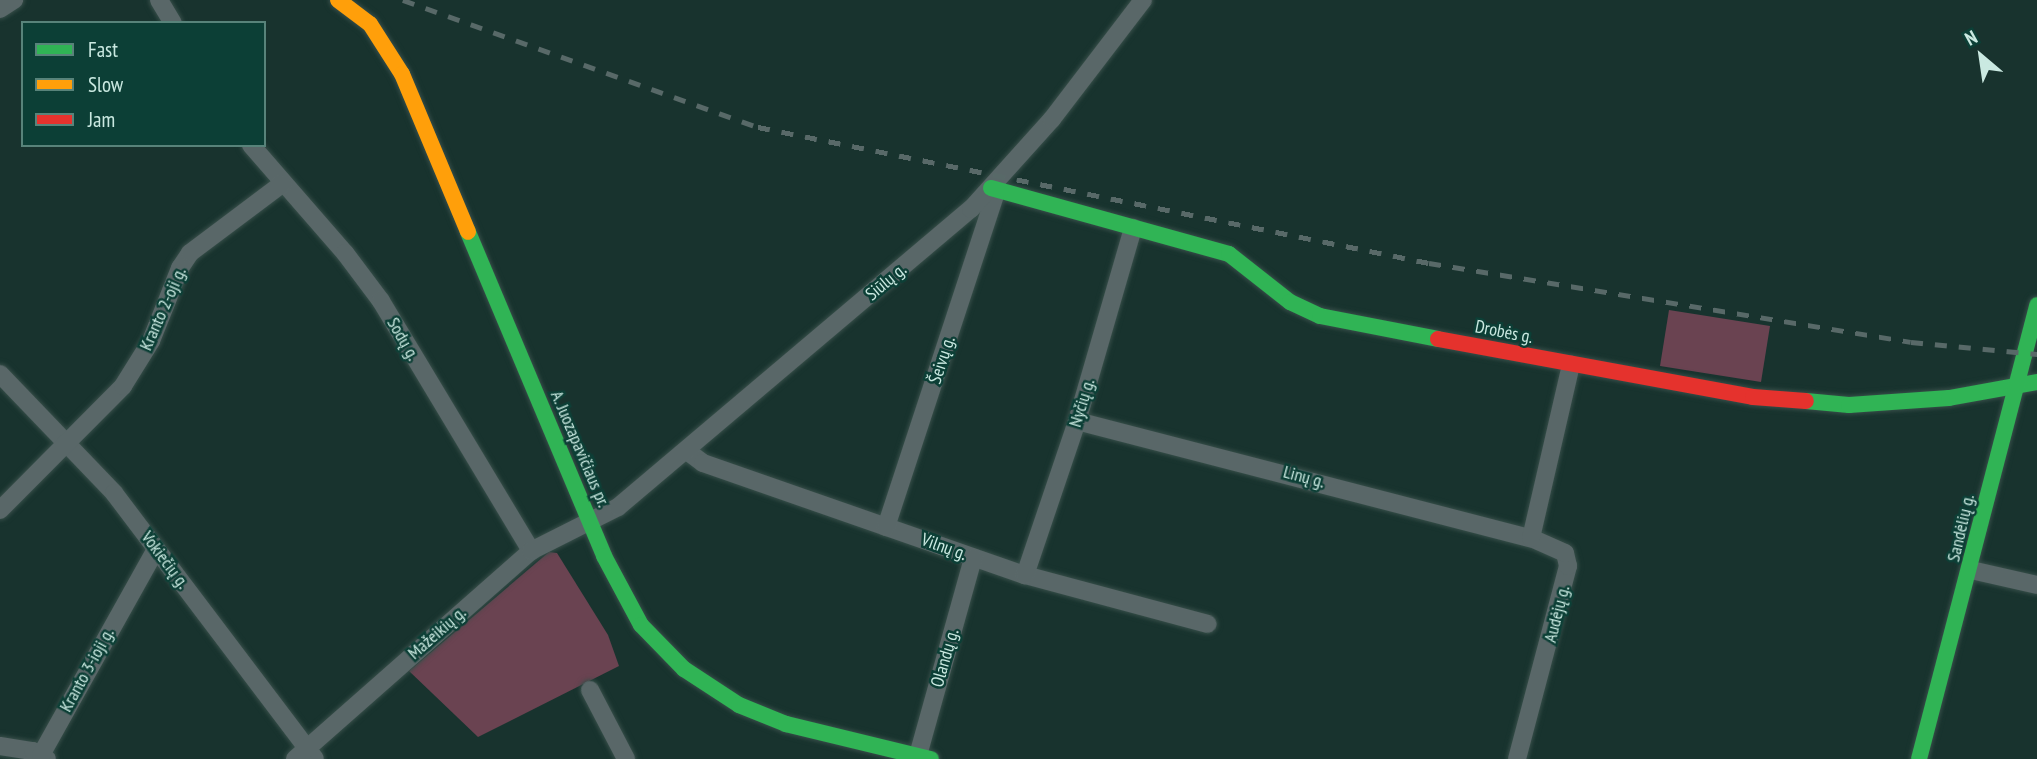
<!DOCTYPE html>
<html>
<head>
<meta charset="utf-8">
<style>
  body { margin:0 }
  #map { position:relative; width:2037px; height:759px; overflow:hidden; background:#18332e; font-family:"PT Sans Narrow",sans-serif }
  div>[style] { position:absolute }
  .green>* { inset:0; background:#6a4351 }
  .roads { filter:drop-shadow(0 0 2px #374e49) drop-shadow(0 0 2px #374e49) }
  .street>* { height:18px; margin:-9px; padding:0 9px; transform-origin:9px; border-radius:9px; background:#596768 }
  .fast>* { height:16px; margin:-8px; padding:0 8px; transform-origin:8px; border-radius:8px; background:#30b455 }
  .slow>* { height:16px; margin:-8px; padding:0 8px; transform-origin:8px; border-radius:8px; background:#ff9f0a }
  .jam>* { height:16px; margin:-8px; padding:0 8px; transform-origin:8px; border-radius:8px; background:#e5322d }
  .rail>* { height:4.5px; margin-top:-2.25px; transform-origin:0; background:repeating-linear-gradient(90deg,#586968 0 12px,transparent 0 24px) }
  span { translate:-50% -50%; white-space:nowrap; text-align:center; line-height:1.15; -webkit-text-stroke:5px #0c3f36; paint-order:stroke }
  .street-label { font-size:18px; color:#cae9e1 }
  .legend { position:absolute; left:21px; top:21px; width:245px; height:126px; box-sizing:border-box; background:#0c3f36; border:2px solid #58837a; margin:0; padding:9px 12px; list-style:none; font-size:21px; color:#cae9e1 }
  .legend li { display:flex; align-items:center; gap:14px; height:35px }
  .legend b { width:35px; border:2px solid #58837a }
  .north { position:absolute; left:1946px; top:21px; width:70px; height:70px; -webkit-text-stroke:5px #0c3f36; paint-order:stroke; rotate:331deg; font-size:19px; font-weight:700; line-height:28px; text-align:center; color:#cae9e1 }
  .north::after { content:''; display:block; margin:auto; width:24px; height:32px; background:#cae9e1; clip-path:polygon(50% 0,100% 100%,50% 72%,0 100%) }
</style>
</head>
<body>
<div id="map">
  <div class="green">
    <div style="clip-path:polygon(1669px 310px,1770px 326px,1761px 382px,1660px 366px)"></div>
    <div style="clip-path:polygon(549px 552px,557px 553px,608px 635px,619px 666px,478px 737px,409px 671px)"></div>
  </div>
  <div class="roads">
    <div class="street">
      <div style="left:159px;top:0;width:27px;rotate:59deg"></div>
      <div style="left:0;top:9px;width:17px;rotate:-33deg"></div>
      <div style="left:251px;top:145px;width:143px;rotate:49deg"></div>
      <div style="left:345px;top:253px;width:60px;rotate:53.1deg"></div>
      <div style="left:381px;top:301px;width:292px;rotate:59deg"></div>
      <div style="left:0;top:374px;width:165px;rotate:46.2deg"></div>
      <div style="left:114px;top:493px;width:333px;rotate:52.9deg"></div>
      <div style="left:1077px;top:421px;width:469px;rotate:14.5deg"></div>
      <div style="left:687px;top:451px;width:20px;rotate:37deg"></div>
      <div style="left:703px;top:463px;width:341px;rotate:19.2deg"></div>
      <div style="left:1025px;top:575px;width:189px;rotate:15deg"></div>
      <div style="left:0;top:510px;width:175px;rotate:-45.2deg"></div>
      <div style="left:123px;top:386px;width:53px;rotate:-58.1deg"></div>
      <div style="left:151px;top:341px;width:79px;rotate:-68.3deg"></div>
      <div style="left:180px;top:268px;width:18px;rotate:-56deg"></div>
      <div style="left:190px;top:253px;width:115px;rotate:-36.9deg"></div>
      <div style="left:886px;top:527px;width:352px;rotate:-71.8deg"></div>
      <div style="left:1971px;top:570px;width:68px;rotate:12.8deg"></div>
      <div style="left:1025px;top:575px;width:163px;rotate:-71.3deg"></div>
      <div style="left:1077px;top:421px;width:201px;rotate:-73.8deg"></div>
      <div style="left:590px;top:690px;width:78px;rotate:62.4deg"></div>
      <div style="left:0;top:746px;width:33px;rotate:9deg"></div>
      <div style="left:33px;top:751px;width:16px;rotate:30deg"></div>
      <div style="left:41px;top:755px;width:236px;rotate:-60.8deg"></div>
      <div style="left:295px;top:759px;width:315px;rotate:-41.4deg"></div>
      <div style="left:531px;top:551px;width:97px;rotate:-26.8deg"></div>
      <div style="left:618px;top:507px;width:462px;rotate:-40.2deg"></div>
      <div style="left:971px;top:209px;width:121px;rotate:-48deg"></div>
      <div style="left:1052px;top:119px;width:150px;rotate:-52.6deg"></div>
      <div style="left:917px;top:759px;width:209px;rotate:-74.4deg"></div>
      <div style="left:1517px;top:759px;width:200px;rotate:-75.2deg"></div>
      <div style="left:1568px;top:566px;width:13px;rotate:-103deg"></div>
      <div style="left:1565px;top:553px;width:37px;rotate:-156deg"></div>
      <div style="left:1531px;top:538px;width:178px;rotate:-77deg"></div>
    </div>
    <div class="fast">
      <div style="left:991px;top:188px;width:247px;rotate:15.5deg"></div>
      <div style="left:1229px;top:254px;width:78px;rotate:38.2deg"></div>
      <div style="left:1290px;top:302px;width:33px;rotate:25deg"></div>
      <div style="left:1320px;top:316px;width:120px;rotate:11deg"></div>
      <div style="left:468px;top:232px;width:351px;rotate:67.2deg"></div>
      <div style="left:604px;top:556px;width:78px;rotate:61.8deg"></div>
      <div style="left:641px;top:625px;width:62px;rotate:45.7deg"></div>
      <div style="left:684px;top:669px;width:66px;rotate:33.2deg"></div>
      <div style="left:739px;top:705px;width:51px;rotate:22deg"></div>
      <div style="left:786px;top:724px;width:149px;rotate:13.6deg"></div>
      <div style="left:1806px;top:401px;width:43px;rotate:5.3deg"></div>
      <div style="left:1849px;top:405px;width:100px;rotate:-4deg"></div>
      <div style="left:1949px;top:398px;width:89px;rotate:-10.3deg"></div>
      <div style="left:1919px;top:759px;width:469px;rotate:-75.4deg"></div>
    </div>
    <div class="slow">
      <div style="left:338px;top:0;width:40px;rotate:37deg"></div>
      <div style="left:370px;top:24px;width:59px;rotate:57.4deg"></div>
      <div style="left:402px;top:74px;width:171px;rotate:67.3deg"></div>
    </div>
    <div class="jam">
      <div style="left:1438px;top:339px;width:320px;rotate:10.4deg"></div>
      <div style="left:1753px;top:397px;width:53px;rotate:4.3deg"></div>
    </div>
  </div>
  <div class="rail">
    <div style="left:403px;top:0;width:377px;rotate:19.7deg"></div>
    <div style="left:758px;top:127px;width:685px;rotate:11.46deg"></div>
    <div style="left:1429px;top:263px;width:488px;rotate:9.3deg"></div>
    <div style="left:1911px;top:342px;width:127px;rotate:5.4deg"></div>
  </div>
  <div class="street-label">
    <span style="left:886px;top:282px;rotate:-40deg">Siūlų g.</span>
    <span style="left:163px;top:309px;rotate:-66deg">Kranto 2-oji g.</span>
    <span style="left:1504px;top:332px;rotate:11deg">Drobės g.</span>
    <span style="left:403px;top:339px;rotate:60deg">Sodų g.</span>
    <span style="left:942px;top:360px;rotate:-72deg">Šeivų g.</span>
    <span style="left:1082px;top:403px;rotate:-73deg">Nyčių g.</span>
    <span style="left:580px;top:449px;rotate:67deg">A. Juozapavičiaus pr.</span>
    <span style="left:1304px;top:477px;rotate:15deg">Linų g.</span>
    <span style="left:1961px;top:528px;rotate:-77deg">Sandėlių g.</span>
    <span style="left:944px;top:547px;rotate:20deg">Vilnų g.</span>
    <span style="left:165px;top:560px;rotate:53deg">Vokiečių g.</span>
    <span style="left:1557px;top:614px;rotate:-76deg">Audėjų g.</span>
    <span style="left:437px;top:633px;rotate:-41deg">Mažeikių g.</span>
    <span style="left:945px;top:658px;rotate:-74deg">Olandų g.</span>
    <span style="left:87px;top:670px;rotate:-61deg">Kranto 3-ioji g.</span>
  </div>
  <ul class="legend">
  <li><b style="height:9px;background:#30b455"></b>Fast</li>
  <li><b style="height:9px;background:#ff9f0a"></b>Slow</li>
  <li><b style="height:9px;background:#e5322d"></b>Jam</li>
  </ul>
  <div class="north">N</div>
</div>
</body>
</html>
